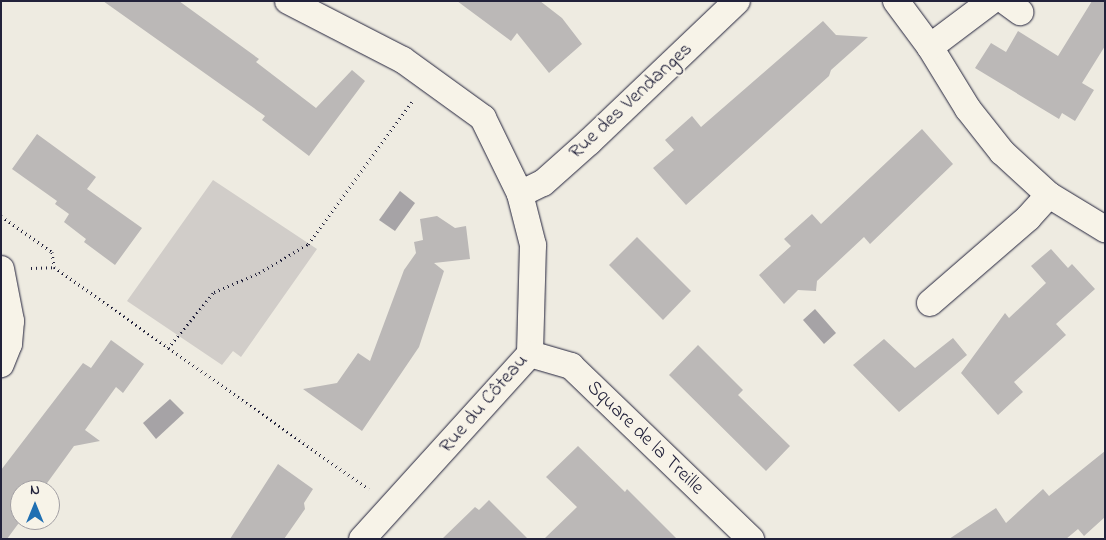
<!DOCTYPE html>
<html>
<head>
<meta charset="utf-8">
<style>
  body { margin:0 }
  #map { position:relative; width:1106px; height:540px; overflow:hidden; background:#eeebe1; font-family:"Indie Flower",sans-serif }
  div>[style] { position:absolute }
  .green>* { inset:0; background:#d1cdc9 }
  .water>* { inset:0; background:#a6a3a6 }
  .building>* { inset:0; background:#bbb8b7 }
  .path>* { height:3px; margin-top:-1.5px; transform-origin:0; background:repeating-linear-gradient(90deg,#22223b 0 1px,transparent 0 5px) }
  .roads { filter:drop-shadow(0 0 1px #22223b) drop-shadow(0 0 1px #22223b) }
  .minor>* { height:26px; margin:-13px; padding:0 13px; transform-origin:13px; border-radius:13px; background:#f7f3e8 }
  span { translate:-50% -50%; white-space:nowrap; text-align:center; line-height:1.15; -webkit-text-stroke:4px #f7f3e8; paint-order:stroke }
  .street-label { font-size:20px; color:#22223b }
  .frame { position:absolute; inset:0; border:2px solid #22223b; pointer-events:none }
  .north { position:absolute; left:10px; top:480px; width:50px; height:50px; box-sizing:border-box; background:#f7f3e8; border:1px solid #a29fa3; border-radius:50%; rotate:0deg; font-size:14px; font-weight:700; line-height:20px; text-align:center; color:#22223b }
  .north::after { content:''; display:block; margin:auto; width:18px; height:22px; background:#1f6fb2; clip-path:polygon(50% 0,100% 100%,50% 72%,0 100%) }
</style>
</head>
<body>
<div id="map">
  <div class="green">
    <div style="clip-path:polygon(213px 180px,317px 249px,241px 357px,233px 351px,222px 365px,127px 301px)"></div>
  </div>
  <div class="water">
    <div style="clip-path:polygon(400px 191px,415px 203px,395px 231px,379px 220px)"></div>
    <div style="clip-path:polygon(815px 309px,836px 333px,824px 344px,803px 320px)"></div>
    <div style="clip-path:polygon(170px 399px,184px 413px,156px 439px,143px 423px)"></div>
  </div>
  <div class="building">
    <div style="clip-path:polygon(103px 1px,179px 1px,259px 59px,256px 62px,316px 108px,352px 70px,365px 81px,309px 156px,262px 120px,265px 116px)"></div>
    <div style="clip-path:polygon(457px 1px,540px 1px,562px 18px,582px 44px,549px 73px,517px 33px,511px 41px)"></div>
    <div style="clip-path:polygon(1092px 1px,1105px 1px,1105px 46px,1082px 83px,1094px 90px,1075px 121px,1062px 113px,1059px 119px,975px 68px,991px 43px,1006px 52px,1018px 31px,1058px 56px)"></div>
    <div style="clip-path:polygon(823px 21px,836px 35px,868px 37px,831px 70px,829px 76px,686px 205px,653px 168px,674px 150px,665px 140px,692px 116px,701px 127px)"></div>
    <div style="clip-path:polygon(922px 129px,953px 164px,870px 244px,864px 237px,817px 281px,816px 291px,798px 290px,784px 304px,759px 275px,791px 246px,784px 239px,812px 214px,821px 224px)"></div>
    <div style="clip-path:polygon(37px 134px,96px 177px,87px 189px,142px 228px,115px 265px,84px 242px,86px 239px,64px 222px,69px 214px,55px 204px,57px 201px,12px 169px)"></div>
    <div style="clip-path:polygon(437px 216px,455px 228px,466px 226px,470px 259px,434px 263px,444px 271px,419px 347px,362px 431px,303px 389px,337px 383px,358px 353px,370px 361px,404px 270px,416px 253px,414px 242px,423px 240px,420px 219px)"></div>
    <div style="clip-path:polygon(637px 237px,691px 291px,663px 320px,609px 265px)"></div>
    <div style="clip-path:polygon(1051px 249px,1068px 268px,1072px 264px,1095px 289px,1056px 324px,1066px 335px,1014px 382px,1023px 392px,998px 415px,961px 373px,1005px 313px,1009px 318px,1046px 283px,1031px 266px)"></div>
    <div style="clip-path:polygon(953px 338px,967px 355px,899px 412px,853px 365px,884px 339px,915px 368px)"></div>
    <div style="clip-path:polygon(111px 340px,144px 364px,123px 393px,116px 387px,85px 430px,100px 441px,74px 446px,42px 490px,20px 490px,21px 520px,7px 539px,1px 539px,1px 470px,83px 363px,91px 368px)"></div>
    <div style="clip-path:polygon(698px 345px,743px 390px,738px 395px,790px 446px,766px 471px,669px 375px)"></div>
    <div style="clip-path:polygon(578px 446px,625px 492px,627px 489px,677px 539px,544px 539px,577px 507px,546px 477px)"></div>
    <div style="clip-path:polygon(1105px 451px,1105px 517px,1084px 536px,1078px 529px,1066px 539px,949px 539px,996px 508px,1006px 523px,1043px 489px,1049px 496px)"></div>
    <div style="clip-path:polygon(278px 464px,313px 489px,304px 503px,305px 509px,284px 539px,230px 539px)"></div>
    <div style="clip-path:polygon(489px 500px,528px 539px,442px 539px,475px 507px,479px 510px)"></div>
  </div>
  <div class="path">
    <div style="left:1px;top:216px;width:62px;rotate:35.2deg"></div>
    <div style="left:52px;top:252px;width:15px;rotate:82deg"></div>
    <div style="left:31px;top:268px;width:23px;rotate:-2deg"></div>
    <div style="left:54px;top:267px;width:385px;rotate:35.2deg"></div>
    <div style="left:168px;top:348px;width:72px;rotate:-50.6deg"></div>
    <div style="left:214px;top:292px;width:49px;rotate:-22.9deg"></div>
    <div style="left:259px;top:273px;width:57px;rotate:-30.6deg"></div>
    <div style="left:308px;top:244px;width:176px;rotate:-53.8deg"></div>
  </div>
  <div class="roads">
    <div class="minor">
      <div style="left:288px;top:1px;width:129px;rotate:27.2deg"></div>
      <div style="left:403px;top:60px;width:99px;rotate:35.9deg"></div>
      <div style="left:483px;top:118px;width:85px;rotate:64deg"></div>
      <div style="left:520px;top:194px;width:53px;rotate:75.7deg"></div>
      <div style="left:533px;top:245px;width:109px;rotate:91.6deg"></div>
      <div style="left:530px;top:354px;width:250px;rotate:132.2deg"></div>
      <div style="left:896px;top:1px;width:57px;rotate:53.5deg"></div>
      <div style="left:930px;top:47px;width:73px;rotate:58.5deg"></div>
      <div style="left:968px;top:109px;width:55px;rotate:51.7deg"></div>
      <div style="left:1002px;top:152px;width:64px;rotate:42.5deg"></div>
      <div style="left:1049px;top:195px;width:66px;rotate:31.3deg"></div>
      <div style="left:1005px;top:1px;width:19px;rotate:36deg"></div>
      <div style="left:930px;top:47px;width:76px;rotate:-37deg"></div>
      <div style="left:520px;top:194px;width:25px;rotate:-26deg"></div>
      <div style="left:543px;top:183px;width:62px;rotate:-41.7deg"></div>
      <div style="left:589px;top:142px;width:204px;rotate:-43.6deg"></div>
      <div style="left:1px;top:269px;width:53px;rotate:79.1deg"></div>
      <div style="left:11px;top:321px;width:23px;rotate:95deg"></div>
      <div style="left:9px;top:344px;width:22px;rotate:112deg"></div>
      <div style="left:930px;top:303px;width:130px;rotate:-40.9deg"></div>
      <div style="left:1028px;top:218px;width:31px;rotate:-48deg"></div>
      <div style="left:530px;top:354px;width:43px;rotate:16.3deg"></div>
      <div style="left:571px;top:366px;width:250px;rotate:43.9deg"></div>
    </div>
  </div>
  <div class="street-label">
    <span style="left:631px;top:101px;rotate:-43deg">Rue des Vendanges</span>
    <span style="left:484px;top:404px;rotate:-49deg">Rue du Côteau</span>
    <span style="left:645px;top:438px;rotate:44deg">Square de la Treille</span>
  </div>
  <div class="frame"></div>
  <div class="north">N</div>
</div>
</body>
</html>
